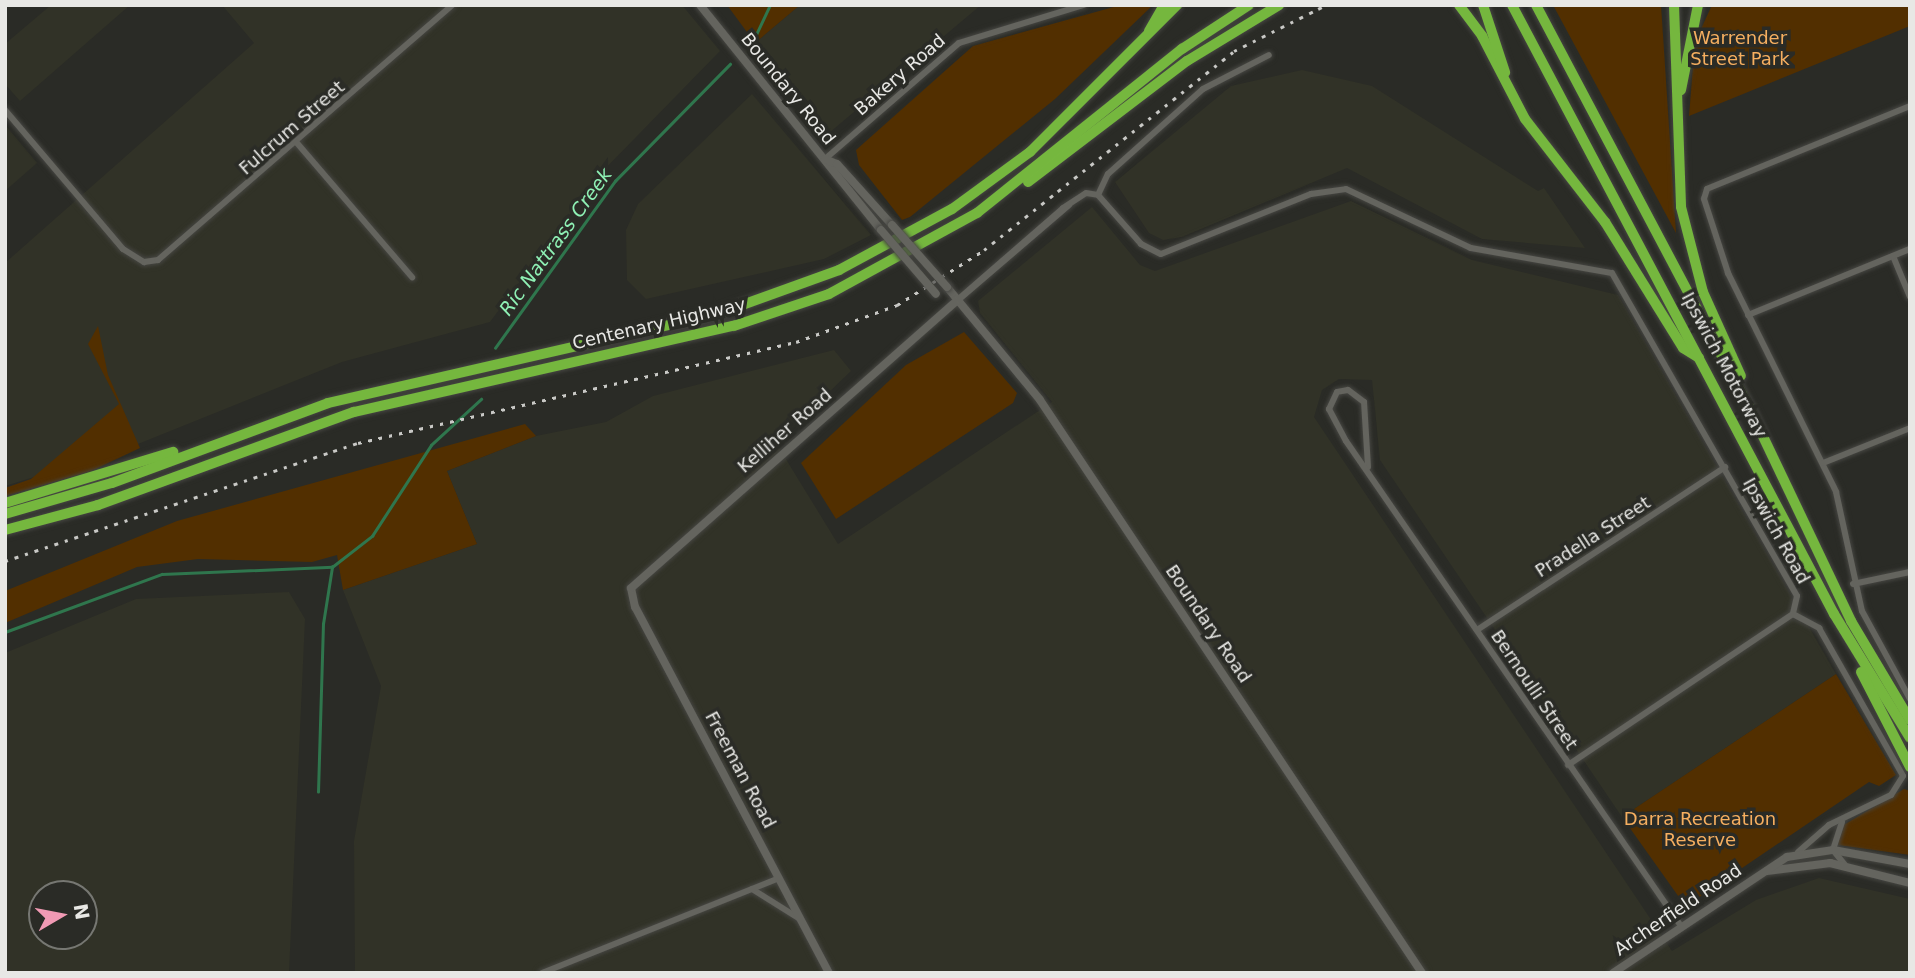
<!DOCTYPE html>
<html>
<head>
<meta charset="utf-8">
<style>
  body { margin:0 }
  #map { position:relative; width:1915px; height:978px; overflow:hidden; background:#2a2b26; font-family:"DejaVu Sans",sans-serif }
  div>[style] { position:absolute }
  .built>* { inset:0; background:#313227 }
  .green>* { inset:0; background:#522f00 }
  .stream>* { height:2.5px; margin:-1.25px; padding:0 1.25px; transform-origin:1.25px; border-radius:1.25px; background:#2f764d }
  .roads { filter:drop-shadow(0 0 2px #464642) drop-shadow(0 0 2px #464642) }
  .street>* { height:6px; margin:-3px; padding:0 3px; transform-origin:3px; border-radius:3px; background:#64645e }
  .secondary>* { height:8px; margin:-4px; padding:0 4px; transform-origin:4px; border-radius:4px; background:#64645e }
  .highway>* { height:10px; margin:-5px; padding:0 5px; transform-origin:5px; border-radius:5px; background:#75b73e }
  .rail>* { height:2.5px; margin-top:-1.25px; transform-origin:0; background:repeating-linear-gradient(90deg,#c9c9c6 0 3.5px,transparent 0 10.5px) }
  .bridges { filter:drop-shadow(0 0 2px #464642) drop-shadow(0 0 2px #464642) }
  .secondary-bridge>* { height:8px; margin:-4px; padding:0 4px; transform-origin:4px; border-radius:4px; background:#64645e }
  span { translate:-50% -50%; white-space:nowrap; text-align:center; line-height:1.15; -webkit-text-stroke:7px #2a2b26; paint-order:stroke }
  .park-label { font-size:18px; color:#f6af60 }
  .street-label { font-size:18px; color:#e8e8e5 }
  .water-label { font-size:19px; color:#8ff1b5; font-style:italic }
  .frame { position:absolute; inset:0; border:7px solid #e8e8e5; pointer-events:none }
  .north { position:absolute; left:28px; top:880px; width:70px; height:70px; box-sizing:border-box; background:#2a2b26; border:2px solid #767772; border-radius:50%; rotate:80deg; font-size:19px; font-weight:700; line-height:28px; text-align:center; color:#e8e8e5 }
  .north::after { content:''; display:block; margin:auto; width:24px; height:32px; background:#f19ab4; clip-path:polygon(50% 0,100% 100%,50% 72%,0 100%) }
</style>
</head>
<body>
<div id="map">
  <div class="built">
    <div style="clip-path:polygon(51px 5px,130px 5px,20px 101px,5px 84px,5px 44px)"></div>
    <div style="clip-path:polygon(222px 5px,682px 5px,720px 51px,599px 175px,490px 322px,342px 362px,133px 446px,5px 486px,5px 263px,254px 43px)"></div>
    <div style="clip-path:polygon(800px 5px,981px 5px,829px 133px,755px 43px)"></div>
    <div style="clip-path:polygon(1302px 70px,1372px 86px,1538px 191px,1544px 188px,1585px 248px,1482px 239px,1347px 168px,1182px 237px,1163px 240px,1149px 233px,1115px 182px,1231px 86px)"></div>
    <div style="clip-path:polygon(752px 94px,871px 235px,824px 259px,646px 299px,627px 280px,626px 230px,638px 204px)"></div>
    <div style="clip-path:polygon(5px 125px,37px 163px,5px 191px)"></div>
    <div style="clip-path:polygon(1351px 201px,1472px 260px,1618px 295px,1836px 674px,1622px 817px,1380px 460px,1372px 380px,1339px 379px,1322px 390px,1314px 417px,1672px 951px,1756px 900px,1819px 878px,1910px 899px,1910px 973px,355px 973px,354px 841px,381px 686px,343px 590px,477px 544px,447px 471px,536px 436px,606px 422px,653px 396px,834px 350px,851px 371px,776px 443px,838px 544px,1052px 402px,980px 313px,978px 301px,1092px 207px,1140px 265px,1155px 271px)"></div>
    <div style="clip-path:polygon(evenodd,289px 592px,305px 619px,289px 973px,5px 973px,5px 653px,136px 599px,289px 592px,42px 894px,84px 894px,84px 936px,42px 936px,42px 894px)"></div>
  </div>
  <div class="green">
    <div style="clip-path:polygon(727px 5px,800px 5px,755px 43px)"></div>
    <div style="clip-path:polygon(1121px 5px,1153px 5px,1055px 99px,910px 217px,902px 220px,859px 165px,856px 150px,973px 46px)"></div>
    <div style="clip-path:polygon(1553px 5px,1661px 5px,1676px 233px)"></div>
    <div style="clip-path:polygon(1712px 5px,1910px 5px,1910px 26px,1689px 116px,1695px 42px)"></div>
    <div style="clip-path:polygon(98px 326px,108px 375px,140px 448px,91px 471px,5px 496px,5px 488px,31px 479px,119px 404px,88px 344px)"></div>
    <div style="clip-path:polygon(964px 332px,1017px 393px,1013px 403px,836px 519px,801px 463px,906px 365px)"></div>
    <div style="clip-path:polygon(525px 424px,536px 436px,447px 471px,477px 544px,343px 590px,337px 555px,312px 562px,198px 559px,137px 567px,5px 623px,5px 591px,177px 521px)"></div>
    <div style="clip-path:polygon(1836px 674px,1896px 775px,1879px 786px,1869px 782px,1692px 902px,1681px 900px,1622px 817px)"></div>
    <div style="clip-path:polygon(1904px 789px,1910px 791px,1910px 855px,1838px 845px,1842px 826px)"></div>
  </div>
  <div class="stream">
    <div style="left:752px;top:43px;width:42px;rotate:-64.7deg"></div>
    <div style="left:495px;top:348px;width:206px;rotate:-54.3deg"></div>
    <div style="left:615px;top:181px;width:164px;rotate:-45.5deg"></div>
    <div style="left:5px;top:632px;width:167px;rotate:-20.3deg"></div>
    <div style="left:162px;top:574px;width:170px;rotate:-2.4deg"></div>
    <div style="left:332px;top:567px;width:51px;rotate:-37.8deg"></div>
    <div style="left:372px;top:536px;width:108px;rotate:-57deg"></div>
    <div style="left:431px;top:445px;width:68px;rotate:-42.6deg"></div>
    <div style="left:318px;top:792px;width:168px;rotate:-88.3deg"></div>
    <div style="left:323px;top:624px;width:58px;rotate:-81deg"></div>
  </div>
  <div class="roads">
    <div class="street">
      <div style="left:1910px;top:106px;width:219px;rotate:157.8deg"></div>
      <div style="left:1707px;top:189px;width:10px;rotate:107deg"></div>
      <div style="left:1704px;top:199px;width:78px;rotate:72deg"></div>
      <div style="left:1728px;top:273px;width:244px;rotate:63.7deg"></div>
      <div style="left:1836px;top:492px;width:122px;rotate:77.7deg"></div>
      <div style="left:1862px;top:611px;width:100px;rotate:61.4deg"></div>
      <div style="left:5px;top:110px;width:182px;rotate:49.7deg"></div>
      <div style="left:123px;top:249px;width:25px;rotate:32deg"></div>
      <div style="left:144px;top:262px;width:14px;rotate:-8deg"></div>
      <div style="left:158px;top:260px;width:389px;rotate:-40.9deg"></div>
      <div style="left:297px;top:143px;width:177px;rotate:49.4deg"></div>
      <div style="left:825px;top:159px;width:177px;rotate:-40.9deg"></div>
      <div style="left:959px;top:43px;width:130px;rotate:-17deg"></div>
      <div style="left:1098px;top:195px;width:65px;rotate:48.7deg"></div>
      <div style="left:1141px;top:244px;width:22px;rotate:27deg"></div>
      <div style="left:1161px;top:254px;width:162px;rotate:-21.8deg"></div>
      <div style="left:1311px;top:194px;width:35px;rotate:-8deg"></div>
      <div style="left:1346px;top:189px;width:138px;rotate:25.3deg"></div>
      <div style="left:1471px;top:248px;width:143px;rotate:10.1deg"></div>
      <div style="left:1612px;top:273px;width:372px;rotate:60.2deg"></div>
      <div style="left:1797px;top:596px;width:18px;rotate:103deg"></div>
      <div style="left:1098px;top:195px;width:23px;rotate:-65deg"></div>
      <div style="left:1108px;top:174px;width:127px;rotate:-41.8deg"></div>
      <div style="left:1203px;top:89px;width:74px;rotate:-27.3deg"></div>
      <div style="left:1893px;top:256px;width:44px;rotate:67.5deg"></div>
      <div style="left:955px;top:302px;width:143px;rotate:-41deg"></div>
      <div style="left:1063px;top:208px;width:27px;rotate:-33deg"></div>
      <div style="left:1086px;top:193px;width:12px;rotate:9deg"></div>
      <div style="left:956px;top:302px;width:149px;rotate:-40.6deg"></div>
      <div style="left:1748px;top:315px;width:175px;rotate:-22.2deg"></div>
      <div style="left:1823px;top:463px;width:94px;rotate:-21.9deg"></div>
      <div style="left:1368px;top:467px;width:65px;rotate:-93.5deg"></div>
      <div style="left:1364px;top:402px;width:20px;rotate:-143deg"></div>
      <div style="left:1348px;top:390px;width:11px;rotate:170deg"></div>
      <div style="left:1337px;top:392px;width:19px;rotate:115deg"></div>
      <div style="left:1329px;top:409px;width:36px;rotate:62deg"></div>
      <div style="left:1346px;top:441px;width:589px;rotate:55.37deg"></div>
      <div style="left:1853px;top:584px;width:58px;rotate:-11.9deg"></div>
      <div style="left:1793px;top:614px;width:30px;rotate:28deg"></div>
      <div style="left:1819px;top:628px;width:170px;rotate:60.4deg"></div>
      <div style="left:1903px;top:776px;width:22px;rotate:122deg"></div>
      <div style="left:1891px;top:795px;width:69px;rotate:154.2deg"></div>
      <div style="left:1829px;top:825px;width:41px;rotate:138.9deg"></div>
      <div style="left:1477px;top:630px;width:297px;rotate:-33.3deg"></div>
      <div style="left:1568px;top:765px;width:271px;rotate:-33.9deg"></div>
      <div style="left:1842px;top:822px;width:29px;rotate:108deg"></div>
      <div style="left:1833px;top:850px;width:19px;rotate:51deg"></div>
      <div style="left:752px;top:889px;width:57px;rotate:32deg"></div>
      <div style="left:542px;top:973px;width:255px;rotate:-21.8deg"></div>
    </div>
    <div class="secondary">
      <div style="left:700px;top:5px;width:289px;rotate:51.2deg"></div>
      <div style="left:825px;top:159px;width:13px;rotate:23deg"></div>
      <div style="left:837px;top:164px;width:82px;rotate:48deg"></div>
      <div style="left:947px;top:287px;width:146px;rotate:50.5deg"></div>
      <div style="left:1040px;top:400px;width:689px;rotate:56.31deg"></div>
      <div style="left:1767px;top:871px;width:64px;rotate:-7.2deg"></div>
      <div style="left:1830px;top:863px;width:82px;rotate:14deg"></div>
      <div style="left:829px;top:973px;width:414px;rotate:-117.9deg"></div>
      <div style="left:635px;top:607px;width:19px;rotate:-102deg"></div>
      <div style="left:631px;top:588px;width:431px;rotate:-41.4deg"></div>
      <div style="left:1613px;top:973px;width:209px;rotate:-33.7deg"></div>
      <div style="left:1787px;top:857px;width:47px;rotate:-8.7deg"></div>
      <div style="left:1833px;top:850px;width:78px;rotate:10.3deg"></div>
    </div>
    <div class="highway">
      <div style="left:1459px;top:5px;width:39px;rotate:53deg"></div>
      <div style="left:1482px;top:36px;width:93px;rotate:62.6deg"></div>
      <div style="left:1525px;top:119px;width:130px;rotate:52.2deg"></div>
      <div style="left:1605px;top:222px;width:148px;rotate:58.2deg"></div>
      <div style="left:1683px;top:348px;width:19px;rotate:32deg"></div>
      <div style="left:1483px;top:5px;width:71px;rotate:71.8deg"></div>
      <div style="left:1512px;top:5px;width:689px;rotate:62.13deg"></div>
      <div style="left:1834px;top:614px;width:145px;rotate:58.5deg"></div>
      <div style="left:1536px;top:5px;width:455px;rotate:62.1deg"></div>
      <div style="left:1749px;top:407px;width:237px;rotate:64.5deg"></div>
      <div style="left:1851px;top:621px;width:115px;rotate:59.2deg"></div>
      <div style="left:1674px;top:5px;width:202px;rotate:88deg"></div>
      <div style="left:1681px;top:207px;width:88px;rotate:75.5deg"></div>
      <div style="left:1703px;top:292px;width:92px;rotate:65.7deg"></div>
      <div style="left:1149px;top:31px;width:30px;rotate:-60deg"></div>
      <div style="left:1681px;top:90px;width:87px;rotate:-78.7deg"></div>
      <div style="left:1028px;top:182px;width:200px;rotate:-37.3deg"></div>
      <div style="left:1187px;top:61px;width:108px;rotate:-31.3deg"></div>
      <div style="left:5px;top:503px;width:176px;rotate:-16.9deg"></div>
      <div style="left:5px;top:514px;width:111px;rotate:-16.2deg"></div>
      <div style="left:112px;top:483px;width:230px;rotate:-20.3deg"></div>
      <div style="left:328px;top:403px;width:399px;rotate:-12.9deg"></div>
      <div style="left:717px;top:314px;width:130px;rotate:-19.8deg"></div>
      <div style="left:839px;top:270px;width:128px;rotate:-28.4deg"></div>
      <div style="left:952px;top:209px;width:97px;rotate:-36.2deg"></div>
      <div style="left:1030px;top:152px;width:208px;rotate:-45deg"></div>
      <div style="left:5px;top:530px;width:96px;rotate:-15deg"></div>
      <div style="left:98px;top:505px;width:272px;rotate:-20deg"></div>
      <div style="left:354px;top:412px;width:390px;rotate:-12.8deg"></div>
      <div style="left:734px;top:326px;width:100px;rotate:-18.6deg"></div>
      <div style="left:829px;top:294px;width:169px;rotate:-28.7deg"></div>
      <div style="left:977px;top:213px;width:263px;rotate:-38.7deg"></div>
      <div style="left:1182px;top:49px;width:80px;rotate:-33.3deg"></div>
      <div style="left:1861px;top:672px;width:107px;rotate:62.7deg"></div>
    </div>
  </div>
  <div class="rail">
    <div style="left:5px;top:561px;width:372px;rotate:-18.5deg"></div>
    <div style="left:358px;top:443px;width:449px;rotate:-13deg"></div>
    <div style="left:796px;top:342px;width:108px;rotate:-20.1deg"></div>
    <div style="left:897px;top:305px;width:103px;rotate:-32.3deg"></div>
    <div style="left:984px;top:250px;width:320px;rotate:-38.5deg"></div>
    <div style="left:1234px;top:51px;width:103px;rotate:-26.6deg"></div>
  </div>
  <div class="bridges">
    <div class="secondary-bridge">
      <div style="left:892px;top:225px;width:83px;rotate:48.4deg"></div>
      <div style="left:881px;top:230px;width:84px;rotate:49.3deg"></div>
    </div>
  </div>
  <div class="park-label">
    <span style="left:1740px;top:49px">Warrender<br>Street Park</span>
    <span style="left:1700px;top:830px">Darra Recreation<br>Reserve</span>
  </div>
  <div class="street-label">
    <span style="left:900px;top:75px;rotate:-41deg">Bakery Road</span>
    <span style="left:788px;top:89px;rotate:51deg">Boundary Road</span>
    <span style="left:292px;top:128px;rotate:-41deg">Fulcrum Street</span>
    <span style="left:659px;top:324px;rotate:-13deg">Centenary Highway</span>
    <span style="left:1724px;top:365px;rotate:62deg">Ipswich Motorway</span>
    <span style="left:785px;top:431px;rotate:-41deg">Kelliher Road</span>
    <span style="left:1776px;top:531px;rotate:61deg">Ipswich Road</span>
    <span style="left:1593px;top:537px;rotate:-33deg">Pradella Street</span>
    <span style="left:1208px;top:624px;rotate:56deg">Boundary Road</span>
    <span style="left:1534px;top:690px;rotate:56deg">Bernoulli Street</span>
    <span style="left:740px;top:770px;rotate:62deg">Freeman Road</span>
    <span style="left:1678px;top:910px;rotate:-34deg">Archerfield Road</span>
  </div>
  <div class="water-label">
    <span style="left:556px;top:242px;rotate:-54deg">Ric Nattrass Creek</span>
  </div>
  <div class="frame"></div>
  <div class="north">N</div>
</div>
</body>
</html>
